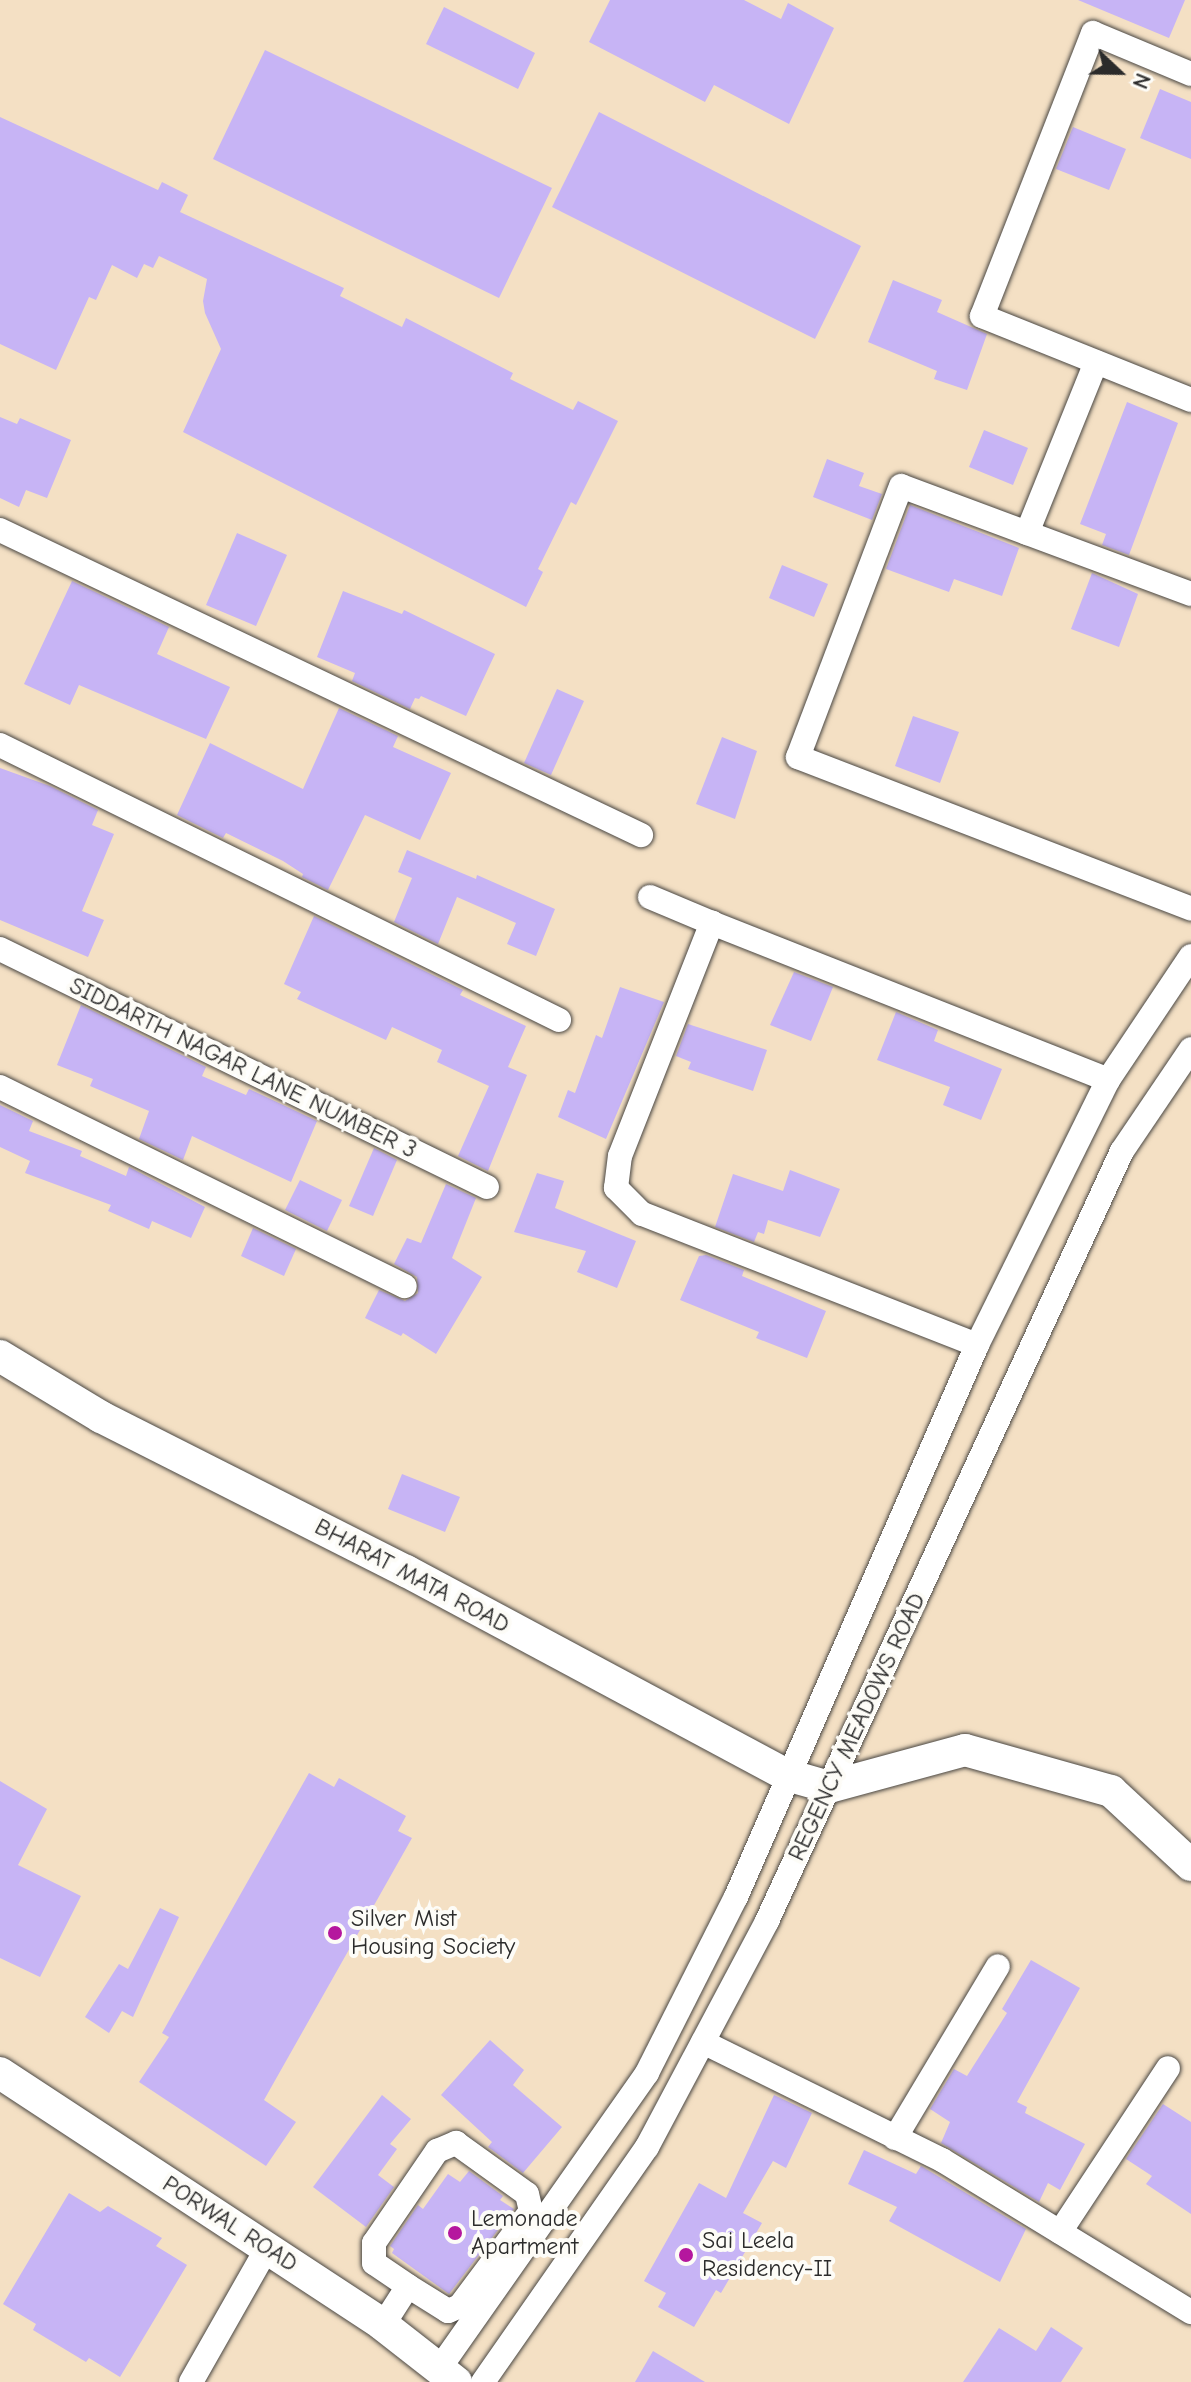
<!DOCTYPE html>
<html>
<head>
<meta charset="utf-8">
<style>
  body { margin:0 }
  #map { position:relative; width:1191px; height:2382px; overflow:hidden; background:#f4e0c4; font-family:"Comic Neue",sans-serif }
  div>[style] { position:absolute }
  .building>* { inset:0; background:#c7b4f5 }
  .roads { filter:drop-shadow(0 0 2px #494642) drop-shadow(0 0 2px #494642) }
  .minor>* { height:24px; margin:-12px; padding:0 12px; transform-origin:12px; border-radius:12px; background:#fff }
  .tertiary>* { height:32px; margin:-16px; padding:0 16px; transform-origin:16px; border-radius:16px; background:#fff }
  .dots>* { width:22px; height:22px; translate:-50% -50%; box-sizing:border-box; border:4px solid #fdfcf7; border-radius:50% }
  span { translate:-50% -50%; white-space:nowrap; text-align:center; line-height:1.15; -webkit-text-stroke:8px #fdfcf7; paint-order:stroke }
  .street-label { font-size:24px; color:#2b2b2b }
  .poi-label { font-size:24px; color:#2b2b2b }
  .left { translate:0 -50%; text-align:left }
  .north { position:absolute; left:1079px; top:32px; width:80px; height:80px; -webkit-text-stroke:6px #fdfcf7; paint-order:stroke; rotate:112deg; font-size:22px; font-weight:700; line-height:32px; text-align:center; color:#2b2b2b }
  .north::after { content:''; display:block; margin:auto; width:28px; height:36px; background:#2b2b2b; clip-path:polygon(50% 0,100% 100%,50% 72%,0 100%) }
</style>
</head>
<body>
<div id="map">
  <div class="building">
    <div style="clip-path:polygon(610px 0,744px 0,781px 19px,788px 3px,834px 28px,789px 124px,714px 85px,705px 102px,589px 42px)"></div>
    <div style="clip-path:polygon(1078px 0,1185px 0,1169px 38px)"></div>
    <div style="clip-path:polygon(444px 7px,535px 53px,518px 89px,426px 44px)"></div>
    <div style="clip-path:polygon(265px 50px,552px 188px,499px 298px,213px 159px)"></div>
    <div style="clip-path:polygon(1160px 89px,1191px 102px,1191px 159px,1140px 138px)"></div>
    <div style="clip-path:polygon(599px 112px,861px 246px,815px 339px,552px 207px)"></div>
    <div style="clip-path:polygon(0 117px,158px 190px,162px 182px,188px 195px,180px 212px,344px 288px,340px 296px,402px 327px,406px 318px,513px 373px,510px 379px,573px 410px,578px 401px,618px 421px,576px 505px,571px 502px,538px 569px,543px 572px,526px 607px,183px 432px,221px 349px,205px 313px,203px 301px,207px 279px,159px 256px,153px 268px,144px 264px,137px 278px,112px 265px,96px 300px,89px 297px,56px 370px,0 344px)"></div>
    <div style="clip-path:polygon(1073px 127px,1126px 149px,1109px 190px,1056px 169px)"></div>
    <div style="clip-path:polygon(893px 280px,942px 300px,937px 312px,987px 334px,967px 390px,934px 379px,937px 371px,868px 342px)"></div>
    <div style="clip-path:polygon(1127px 402px,1178px 423px,1129px 555px,1102px 545px,1106px 534px,1080px 524px)"></div>
    <div style="clip-path:polygon(0 417px,17px 424px,20px 418px,71px 440px,47px 498px,26px 490px,19px 507px,0 498px)"></div>
    <div style="clip-path:polygon(984px 430px,1028px 448px,1013px 485px,969px 467px)"></div>
    <div style="clip-path:polygon(827px 459px,864px 473px,859px 486px,882px 494px,872px 520px,813px 497px)"></div>
    <div style="clip-path:polygon(910px 505px,1019px 548px,1002px 596px,954px 579px,949px 592px,886px 569px)"></div>
    <div style="clip-path:polygon(237px 533px,287px 555px,256px 626px,206px 605px)"></div>
    <div style="clip-path:polygon(782px 565px,828px 584px,814px 617px,769px 598px)"></div>
    <div style="clip-path:polygon(1092px 573px,1138px 594px,1119px 647px,1071px 629px)"></div>
    <div style="clip-path:polygon(72px 581px,169px 627px,157px 654px,230px 687px,206px 739px,79px 685px,70px 705px,24px 684px)"></div>
    <div style="clip-path:polygon(343px 591px,402px 614px,404px 610px,495px 654px,466px 716px,421px 696px,419px 699px,415px 698px,410px 709px,352px 681px,355px 673px,317px 657px)"></div>
    <div style="clip-path:polygon(557px 689px,584px 701px,551px 775px,524px 763px)"></div>
    <div style="clip-path:polygon(339px 708px,398px 736px,393px 747px,451px 773px,420px 840px,365px 815px,328px 890px,302px 877px,303px 874px,283px 861px,226px 833px,223px 838px,177px 815px,210px 743px,303px 789px)"></div>
    <div style="clip-path:polygon(913px 716px,959px 732px,940px 783px,895px 766px)"></div>
    <div style="clip-path:polygon(722px 737px,757px 751px,735px 819px,696px 804px)"></div>
    <div style="clip-path:polygon(0 768px,50px 786px,98px 810px,92px 825px,114px 834px,82px 911px,104px 920px,88px 957px,0 920px)"></div>
    <div style="clip-path:polygon(407px 850px,476px 879px,477px 875px,555px 909px,536px 956px,507px 944px,516px 923px,457px 897px,438px 944px,394px 922px,412px 878px,398px 872px)"></div>
    <div style="clip-path:polygon(314px 916px,463px 990px,460px 995px,526px 1026px,508px 1067px,527px 1075px,488px 1171px,458px 1156px,489px 1086px,437px 1062px,442px 1050px,392px 1027px,386px 1040px,297px 999px,301px 992px,284px 984px)"></div>
    <div style="clip-path:polygon(794px 972px,833px 987px,811px 1041px,770px 1025px)"></div>
    <div style="clip-path:polygon(620px 987px,664px 1002px,606px 1139px,558px 1117px,568px 1090px,575px 1093px,596px 1035px,602px 1038px)"></div>
    <div style="clip-path:polygon(81px 1005px,206px 1067px,202px 1076px,246px 1095px,249px 1089px,317px 1121px,291px 1182px,192px 1136px,183px 1160px,139px 1139px,149px 1111px,90px 1086px,93px 1079px,57px 1065px)"></div>
    <div style="clip-path:polygon(896px 1012px,938px 1030px,934px 1041px,1002px 1069px,981px 1120px,943px 1105px,950px 1087px,877px 1060px)"></div>
    <div style="clip-path:polygon(688px 1024px,767px 1050px,753px 1091px,688px 1069px,691px 1062px,676px 1056px)"></div>
    <div style="clip-path:polygon(0 1105px,33px 1121px,29px 1131px,82px 1151px,80px 1156px,126px 1176px,129px 1167px,205px 1207px,191px 1238px,152px 1221px,149px 1229px,108px 1211px,111px 1205px,25px 1173px,30px 1161px,0 1147px)"></div>
    <div style="clip-path:polygon(374px 1148px,397px 1160px,373px 1216px,349px 1206px)"></div>
    <div style="clip-path:polygon(790px 1170px,840px 1189px,820px 1237px,768px 1220px,764px 1234px,758px 1232px,754px 1242px,715px 1227px,733px 1174px,783px 1191px)"></div>
    <div style="clip-path:polygon(537px 1173px,564px 1181px,555px 1208px,636px 1241px,617px 1288px,577px 1272px,586px 1251px,514px 1232px)"></div>
    <div style="clip-path:polygon(300px 1180px,342px 1200px,327px 1231px,285px 1210px)"></div>
    <div style="clip-path:polygon(446px 1184px,476px 1198px,452px 1258px,482px 1277px,436px 1354px,403px 1333px,401px 1336px,365px 1318px,379px 1290px,405px 1301px,418px 1293px,417px 1277px,394px 1264px,407px 1238px,421px 1243px)"></div>
    <div style="clip-path:polygon(253px 1228px,296px 1249px,284px 1276px,241px 1256px)"></div>
    <div style="clip-path:polygon(706px 1255px,744px 1270px,742px 1276px,826px 1311px,807px 1358px,756px 1338px,759px 1332px,680px 1300px,699px 1256px)"></div>
    <div style="clip-path:polygon(402px 1474px,460px 1497px,445px 1532px,388px 1509px)"></div>
    <div style="clip-path:polygon(309px 1773px,334px 1787px,339px 1778px,406px 1816px,398px 1831px,412px 1838px,264px 2100px,296px 2122px,266px 2166px,139px 2082px,169px 2037px,162px 2033px)"></div>
    <div style="clip-path:polygon(0 1781px,47px 1809px,18px 1865px,81px 1896px,40px 1977px,0 1958px)"></div>
    <div style="clip-path:polygon(160px 1908px,179px 1917px,133px 2017px,122px 2011px,109px 2033px,85px 2017px,119px 1964px,128px 1969px)"></div>
    <div style="clip-path:polygon(1031px 1960px,1080px 1988px,1017px 2102px,1027px 2107px,1025px 2113px,1085px 2144px,1060px 2190px,1048px 2183px,1039px 2202px,941px 2143px,950px 2122px,930px 2109px,954px 2069px,967px 2076px,1007px 2013px,1002px 2009px)"></div>
    <div style="clip-path:polygon(490px 2040px,524px 2070px,513px 2085px,562px 2127px,523px 2173px,488px 2147px,492px 2142px,441px 2095px)"></div>
    <div style="clip-path:polygon(382px 2095px,411px 2119px,390px 2144px,397px 2149px,378px 2175px,394px 2187px,366px 2227px,313px 2187px)"></div>
    <div style="clip-path:polygon(774px 2095px,812px 2113px,786px 2168px,773px 2161px,743px 2213px,762px 2223px,721px 2293px,716px 2290px,694px 2327px,658px 2307px,666px 2293px,644px 2281px,699px 2183px,726px 2198px)"></div>
    <div style="clip-path:polygon(1163px 2104px,1191px 2122px,1191px 2214px,1146px 2184px,1152px 2176px,1126px 2159px)"></div>
    <div style="clip-path:polygon(864px 2150px,916px 2174px,921px 2166px,1026px 2229px,1000px 2282px,889px 2221px,897px 2207px,848px 2184px)"></div>
    <div style="clip-path:polygon(469px 2171px,503px 2196px,500px 2200px,514px 2209px,449px 2294px,392px 2253px,394px 2249px,390px 2246px,418px 2205px,423px 2209px,448px 2174px,460px 2182px)"></div>
    <div style="clip-path:polygon(69px 2193px,100px 2212px,108px 2206px,162px 2238px,156px 2246px,187px 2265px,120px 2377px,89px 2358px,86px 2362px,33px 2330px,36px 2324px,3px 2304px)"></div>
    <div style="clip-path:polygon(1051px 2327px,1083px 2348px,1061px 2382px,963px 2382px,999px 2328px,1036px 2351px)"></div>
    <div style="clip-path:polygon(653px 2351px,705px 2382px,635px 2382px)"></div>
  </div>
  <div class="roads">
    <div class="minor">
      <div style="left:1191px;top:74px;width:106px;rotate:-157.3deg"></div>
      <div style="left:1093px;top:33px;width:304px;rotate:111.4deg"></div>
      <div style="left:982px;top:316px;width:225px;rotate:21.9deg"></div>
      <div style="left:0;top:530px;width:710px;rotate:25.45deg"></div>
      <div style="left:1027px;top:533px;width:184px;rotate:-68deg"></div>
      <div style="left:1191px;top:594px;width:309px;rotate:-159.6deg"></div>
      <div style="left:901px;top:486px;width:290px;rotate:110.8deg"></div>
      <div style="left:798px;top:757px;width:421px;rotate:21.1deg"></div>
      <div style="left:0;top:745px;width:623px;rotate:26.19deg"></div>
      <div style="left:650px;top:897px;width:67px;rotate:22.8deg"></div>
      <div style="left:0;top:949px;width:542px;rotate:26.05deg"></div>
      <div style="left:0;top:1087px;width:451px;rotate:26.2deg"></div>
      <div style="left:977px;top:1345px;width:360px;rotate:-158.6deg"></div>
      <div style="left:642px;top:1214px;width:37px;rotate:-135deg"></div>
      <div style="left:616px;top:1188px;width:32px;rotate:-83deg"></div>
      <div style="left:620px;top:1156px;width:251px;rotate:-68.5deg"></div>
      <div style="left:712px;top:923px;width:426px;rotate:21.6deg"></div>
      <div style="left:703px;top:2042px;width:267px;rotate:26.3deg"></div>
      <div style="left:942px;top:2160px;width:292px;rotate:31.4deg"></div>
      <div style="left:895px;top:2138px;width:200px;rotate:-59.1deg"></div>
      <div style="left:1060px;top:2232px;width:196px;rotate:-56.6deg"></div>
      <div style="left:383px;top:2325px;width:46px;rotate:-57.3deg"></div>
      <div style="left:408px;top:2286px;width:41px;rotate:-145.9deg"></div>
      <div style="left:374px;top:2263px;width:20px;rotate:-90deg"></div>
      <div style="left:374px;top:2243px;width:112px;rotate:-55.6deg"></div>
      <div style="left:437px;top:2151px;width:21px;rotate:-23deg"></div>
      <div style="left:456px;top:2143px;width:87px;rotate:35.7deg"></div>
      <div style="left:527px;top:2194px;width:17px;rotate:77deg"></div>
      <div style="left:531px;top:2211px;width:119px;rotate:126.8deg"></div>
      <div style="left:460px;top:2306px;width:13px;rotate:157deg"></div>
      <div style="left:448px;top:2311px;width:47px;rotate:-148deg"></div>
      <div style="left:439px;top:2369px;width:362px;rotate:-54.9deg"></div>
      <div style="left:647px;top:2073px;width:197px;rotate:-63.2deg"></div>
      <div style="left:736px;top:1897px;width:602px;rotate:-66.41deg"></div>
      <div style="left:977px;top:1345px;width:296px;rotate:-63.7deg"></div>
      <div style="left:1108px;top:1080px;width:149px;rotate:-56.2deg"></div>
      <div style="left:191px;top:2382px;width:154px;rotate:-60.4deg"></div>
      <div style="left:483px;top:2382px;width:287px;rotate:-55.1deg"></div>
      <div style="left:647px;top:2147px;width:256px;rotate:-62deg"></div>
      <div style="left:767px;top:1921px;width:848px;rotate:-65.25deg"></div>
      <div style="left:1122px;top:1151px;width:123px;rotate:-55.9deg"></div>
    </div>
    <div class="tertiary">
      <div style="left:0;top:1356px;width:118px;rotate:31.1deg"></div>
      <div style="left:101px;top:1417px;width:342px;rotate:26.8deg"></div>
      <div style="left:406px;top:1571px;width:432px;rotate:28.2deg"></div>
      <div style="left:787px;top:1775px;width:44px;rotate:15.9deg"></div>
      <div style="left:829px;top:1787px;width:141px;rotate:-15.2deg"></div>
      <div style="left:965px;top:1750px;width:152px;rotate:15.7deg"></div>
      <div style="left:1111px;top:1791px;width:109px;rotate:42.8deg"></div>
      <div style="left:0;top:2073px;width:458px;rotate:33.3deg"></div>
      <div style="left:383px;top:2325px;width:93px;rotate:38deg"></div>
    </div>
  </div>
  <div class="dots">
    <div style="left:335px;top:1933px;background:#b5179e"></div>
    <div style="left:455px;top:2233px;background:#b5179e"></div>
    <div style="left:686px;top:2255px;background:#b5179e"></div>
  </div>
  <div class="street-label">
    <span style="left:243px;top:1068px;rotate:26deg">SIDDARTH NAGAR LANE NUMBER 3</span>
    <span style="left:412px;top:1576px;rotate:28deg">BHARAT MATA ROAD</span>
    <span style="left:857px;top:1727px;rotate:-65deg">REGENCY MEADOWS ROAD</span>
    <span style="left:230px;top:2224px;rotate:33deg">PORWAL ROAD</span>
  </div>
  <div class="poi-label">
    <span class="left" style="left:351px;top:1933px">Silver Mist<br>Housing Society</span>
    <span class="left" style="left:471px;top:2233px">Lemonade<br>Apartment</span>
    <span class="left" style="left:702px;top:2255px">Sai Leela<br>Residency-II</span>
  </div>
  <div class="north">N</div>
</div>
</body>
</html>
